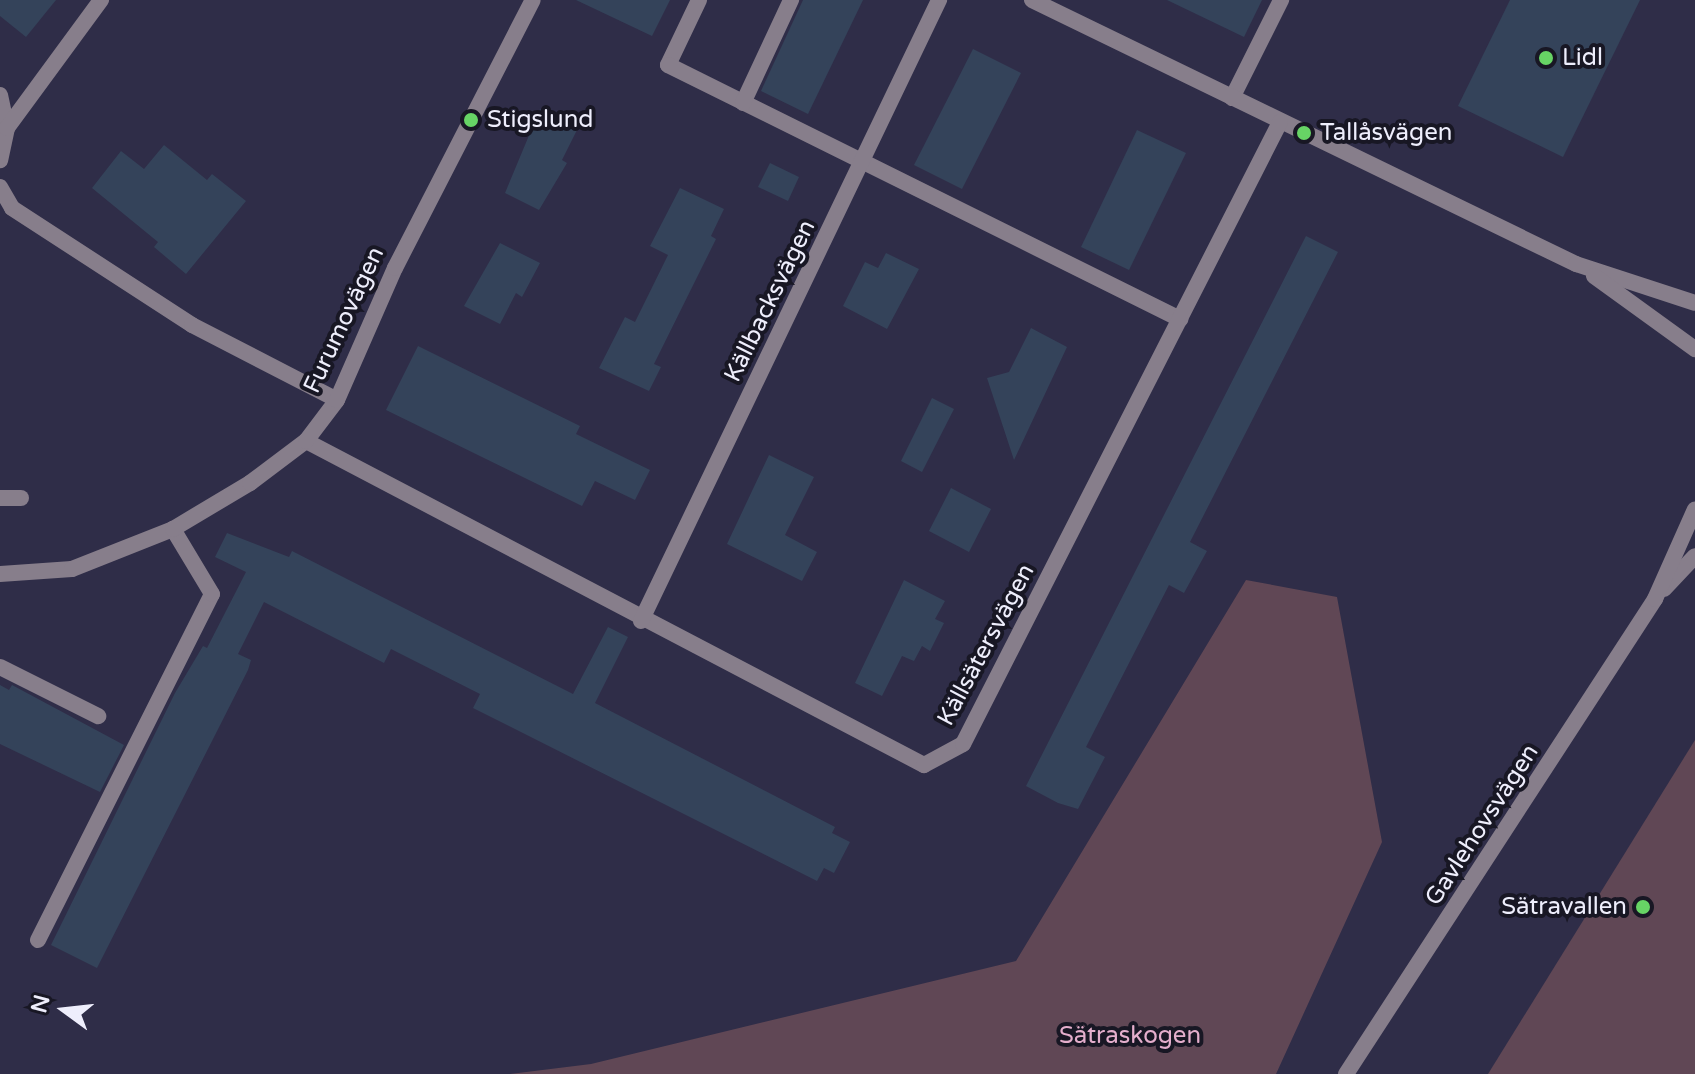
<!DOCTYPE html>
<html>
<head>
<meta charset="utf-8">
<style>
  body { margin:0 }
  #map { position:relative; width:1695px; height:1074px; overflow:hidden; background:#2f2d48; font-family:"Varela Round",sans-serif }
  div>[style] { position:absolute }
  .green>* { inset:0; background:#604755 }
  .building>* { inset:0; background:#34435a }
  .lane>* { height:16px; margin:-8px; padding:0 8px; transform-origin:8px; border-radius:8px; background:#877e8b }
  .street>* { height:16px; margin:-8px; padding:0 8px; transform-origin:8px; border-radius:8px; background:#877e8b }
  .dots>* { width:22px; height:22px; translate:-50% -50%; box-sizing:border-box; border:4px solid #181724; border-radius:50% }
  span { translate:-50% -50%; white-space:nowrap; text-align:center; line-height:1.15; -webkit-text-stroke:8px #181724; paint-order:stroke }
  .poi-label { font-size:24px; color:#eeeefc }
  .left { translate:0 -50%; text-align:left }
  .right { translate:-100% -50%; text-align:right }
  .street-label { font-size:24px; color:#eeeefc }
  .park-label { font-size:24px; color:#e4aecc }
  .north { position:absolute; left:24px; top:970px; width:80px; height:80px; -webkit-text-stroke:6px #181724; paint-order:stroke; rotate:285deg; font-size:22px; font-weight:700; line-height:32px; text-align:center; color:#eeeefc }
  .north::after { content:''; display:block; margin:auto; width:28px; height:36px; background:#eeeefc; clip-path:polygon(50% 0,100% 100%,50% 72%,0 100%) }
</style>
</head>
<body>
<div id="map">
  <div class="green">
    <div style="clip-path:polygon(1246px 580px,1337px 597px,1382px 842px,1276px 1074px,510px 1074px,591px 1064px,1016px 961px)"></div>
    <div style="clip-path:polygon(1695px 740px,1695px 1074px,1488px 1074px)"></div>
  </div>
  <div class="building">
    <div style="clip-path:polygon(0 0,56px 0,26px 37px,0 16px)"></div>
    <div style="clip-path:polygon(576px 0,670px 0,652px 36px)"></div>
    <div style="clip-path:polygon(803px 0,863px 0,808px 114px,761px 91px)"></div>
    <div style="clip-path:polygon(1167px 0,1262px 0,1244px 37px)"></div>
    <div style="clip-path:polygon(1510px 0,1640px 0,1563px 157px,1458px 106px)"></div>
    <div style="clip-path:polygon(973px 49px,1021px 73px,962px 189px,914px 165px)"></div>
    <div style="clip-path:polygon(540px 109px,578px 128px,562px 160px,567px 163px,539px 210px,505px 193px)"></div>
    <div style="clip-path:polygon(1137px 130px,1186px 153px,1129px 270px,1081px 247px)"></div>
    <div style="clip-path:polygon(164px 145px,207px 180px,212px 174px,246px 201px,186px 274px,154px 247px,158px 242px,92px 188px,121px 151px,144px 169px)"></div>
    <div style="clip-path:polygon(770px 163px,799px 177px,788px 201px,758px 187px)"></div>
    <div style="clip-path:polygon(680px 188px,724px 209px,711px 236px,716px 239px,654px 364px,661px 367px,649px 391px,599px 368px,625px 317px,635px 322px,668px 255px,650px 246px)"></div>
    <div style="clip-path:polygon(1306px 236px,1338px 252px,1190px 542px,1207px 551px,1184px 593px,1169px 585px,1086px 747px,1105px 757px,1078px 809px,1058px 803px,1026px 786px)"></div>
    <div style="clip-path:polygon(500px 243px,540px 263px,522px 297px,516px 293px,500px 324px,464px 306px)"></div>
    <div style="clip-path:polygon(886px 253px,919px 269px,887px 329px,843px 306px,865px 262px,878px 268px)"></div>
    <div style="clip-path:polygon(1031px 328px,1067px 347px,1014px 460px,987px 378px,1009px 372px)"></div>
    <div style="clip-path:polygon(418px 346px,580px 426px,576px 434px,650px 470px,635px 500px,595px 481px,582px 506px,386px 410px)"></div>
    <div style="clip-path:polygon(932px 398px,954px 409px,922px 472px,901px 461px)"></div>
    <div style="clip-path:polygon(769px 455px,814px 477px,785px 535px,817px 552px,802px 581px,727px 544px)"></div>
    <div style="clip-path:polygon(951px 488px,991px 509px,969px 552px,929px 531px)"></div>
    <div style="clip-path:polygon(227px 533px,289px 557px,292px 551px,573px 694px,608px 627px,628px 637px,595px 703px,835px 827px,832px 833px,850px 842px,834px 873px,824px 868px,817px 881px,473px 708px,480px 694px,391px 649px,384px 663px,264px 602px,238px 654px,251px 660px,248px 670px,97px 968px,51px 945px,175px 693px,203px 646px,207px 648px,246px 572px,215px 557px)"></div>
    <div style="clip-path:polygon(904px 580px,945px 601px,935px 619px,944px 623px,930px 651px,922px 646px,914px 661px,902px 656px,882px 696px,855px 683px)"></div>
    <div style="clip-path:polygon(0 685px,9px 690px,12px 685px,124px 745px,100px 792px,0 744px)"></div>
  </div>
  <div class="lane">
    <div style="left:699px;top:0;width:72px;rotate:115.5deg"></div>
    <div style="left:668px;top:65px;width:572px;rotate:26.39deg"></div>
    <div style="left:0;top:95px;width:34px;rotate:78deg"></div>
    <div style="left:7px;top:128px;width:33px;rotate:102deg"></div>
    <div style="left:1232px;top:98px;width:110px;rotate:-63.4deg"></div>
    <div style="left:743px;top:103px;width:114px;rotate:-65deg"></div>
    <div style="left:7px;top:128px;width:159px;rotate:-53.7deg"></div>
    <div style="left:0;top:187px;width:24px;rotate:60deg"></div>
    <div style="left:12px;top:208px;width:215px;rotate:33deg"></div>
    <div style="left:192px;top:325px;width:163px;rotate:27.3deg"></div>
    <div style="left:0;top:498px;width:21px"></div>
    <div style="left:0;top:667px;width:110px;rotate:26.6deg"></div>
    <div style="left:38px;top:940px;width:387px;rotate:-63.3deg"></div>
    <div style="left:212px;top:594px;width:76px;rotate:-121deg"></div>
  </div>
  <div class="street">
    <div style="left:1032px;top:0;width:605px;rotate:25.89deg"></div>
    <div style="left:1576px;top:264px;width:125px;rotate:18.1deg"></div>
    <div style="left:1594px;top:276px;width:125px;rotate:35.9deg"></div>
    <div style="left:306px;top:441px;width:698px;rotate:27.67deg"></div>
    <div style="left:924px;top:765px;width:44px;rotate:-28.3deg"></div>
    <div style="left:963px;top:744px;width:698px;rotate:-62.99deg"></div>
    <div style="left:0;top:574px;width:72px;rotate:-4deg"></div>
    <div style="left:72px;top:569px;width:109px;rotate:-21.6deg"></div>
    <div style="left:173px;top:529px;width:90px;rotate:-30.9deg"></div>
    <div style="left:250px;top:483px;width:70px;rotate:-36.9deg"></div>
    <div style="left:306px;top:441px;width:51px;rotate:-52.9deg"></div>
    <div style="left:337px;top:400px;width:144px;rotate:-66.3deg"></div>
    <div style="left:395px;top:268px;width:301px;rotate:-62.8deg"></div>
    <div style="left:1664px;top:589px;width:45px;rotate:-46.8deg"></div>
    <div style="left:641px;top:621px;width:689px;rotate:-64.36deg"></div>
    <div style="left:1346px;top:1074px;width:567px;rotate:-56.95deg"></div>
    <div style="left:1655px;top:599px;width:98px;rotate:-66deg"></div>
  </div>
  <div class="dots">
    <div style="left:1546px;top:58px;background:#67d465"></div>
    <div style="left:471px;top:120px;background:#67d465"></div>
    <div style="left:1304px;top:133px;background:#67d465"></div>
    <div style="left:1643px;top:907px;background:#67d465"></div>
  </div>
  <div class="poi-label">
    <span class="left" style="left:1562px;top:58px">Lidl</span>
    <span class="left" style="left:487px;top:120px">Stigslund</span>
    <span class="left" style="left:1320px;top:133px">Tallåsvägen</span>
    <span class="right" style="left:1627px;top:907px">Sätravallen</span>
  </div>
  <div class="street-label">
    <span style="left:770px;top:301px;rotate:-64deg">Källbacksvägen</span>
    <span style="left:344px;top:320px;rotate:-65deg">Furumovägen</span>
    <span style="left:986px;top:645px;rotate:-62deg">Källsätersvägen</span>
    <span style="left:1482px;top:825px;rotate:-57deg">Gavlehovsvägen</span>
  </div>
  <div class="park-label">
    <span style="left:1130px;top:1036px">Sätraskogen</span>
  </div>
  <div class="north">N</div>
</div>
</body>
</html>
